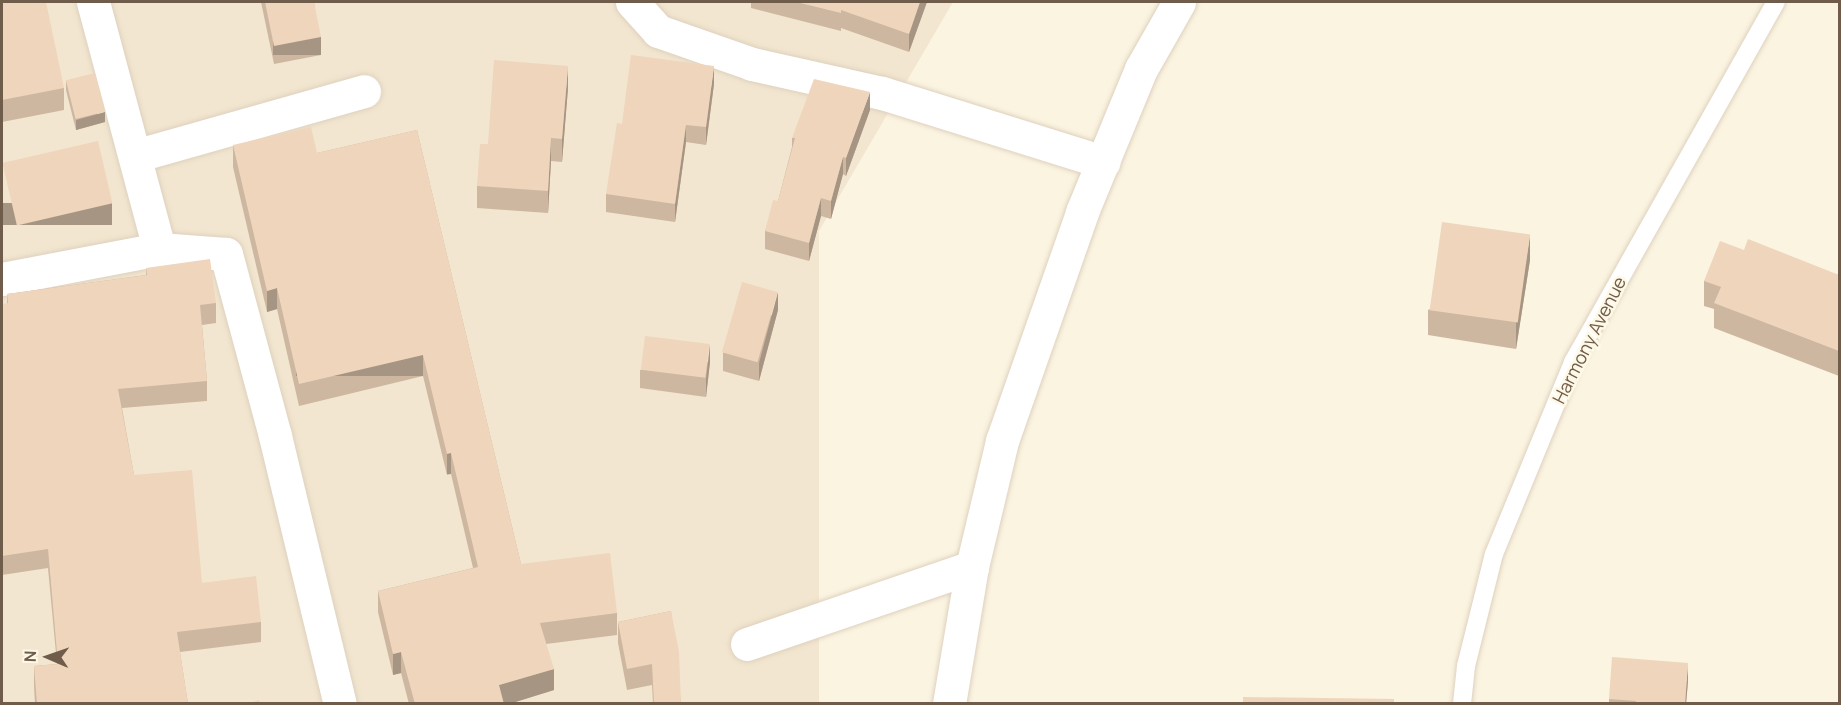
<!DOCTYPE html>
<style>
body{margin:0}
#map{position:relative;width:1841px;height:705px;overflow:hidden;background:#fbf4e1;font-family:Manrope,sans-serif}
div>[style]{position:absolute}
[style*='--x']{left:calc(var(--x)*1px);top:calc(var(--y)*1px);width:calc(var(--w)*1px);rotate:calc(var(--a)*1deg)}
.residential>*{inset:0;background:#f2e6d0}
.roads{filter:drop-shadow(0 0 2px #ded1be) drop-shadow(0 0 2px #ded1be)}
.service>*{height:18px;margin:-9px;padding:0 9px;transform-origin:9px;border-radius:9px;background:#fff}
.minor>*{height:33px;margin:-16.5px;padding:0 16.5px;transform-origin:16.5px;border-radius:16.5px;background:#fff}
.tertiary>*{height:33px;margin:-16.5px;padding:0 16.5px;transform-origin:16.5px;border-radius:16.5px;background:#fff}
.wall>*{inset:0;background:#cdb7a1}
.shaded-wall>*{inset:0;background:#a79583;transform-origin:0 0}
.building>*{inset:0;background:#eed5bb;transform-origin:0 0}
span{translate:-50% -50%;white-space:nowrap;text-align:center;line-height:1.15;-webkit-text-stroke:5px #fef8e7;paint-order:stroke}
.street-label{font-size:18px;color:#705c4a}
.frame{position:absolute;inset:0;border:3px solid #705c4a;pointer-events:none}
.north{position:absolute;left:18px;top:627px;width:60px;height:60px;-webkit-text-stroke:4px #fef8e7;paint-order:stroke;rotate:272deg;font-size:16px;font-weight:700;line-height:24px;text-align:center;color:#705c4a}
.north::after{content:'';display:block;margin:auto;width:21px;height:27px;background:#705c4a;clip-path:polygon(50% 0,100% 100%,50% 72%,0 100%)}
</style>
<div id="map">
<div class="residential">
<div style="clip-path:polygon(2px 2px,953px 2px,819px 231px,819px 703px,2px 703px)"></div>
</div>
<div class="roads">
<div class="service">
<div style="--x:1462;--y:704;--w:38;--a:-84"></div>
<div style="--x:1466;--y:666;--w:115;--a:-76"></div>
<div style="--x:1494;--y:554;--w:208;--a:-67.6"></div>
<div style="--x:1573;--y:362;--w:413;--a:-60.6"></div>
</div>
<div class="minor">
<div style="--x:93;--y:2;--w:256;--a:75"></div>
<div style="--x:632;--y:2;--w:39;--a:48"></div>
<div style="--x:658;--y:31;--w:100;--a:19.3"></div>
<div style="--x:752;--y:64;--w:133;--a:12.6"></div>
<div style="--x:882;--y:93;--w:232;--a:17.3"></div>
<div style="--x:135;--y:156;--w:238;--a:-15.8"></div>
<div style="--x:2;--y:279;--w:160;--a:-10.8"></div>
<div style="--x:159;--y:249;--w:67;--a:4.3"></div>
<div style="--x:226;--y:254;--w:188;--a:74.9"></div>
<div style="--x:275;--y:436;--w:276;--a:76.4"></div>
<div style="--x:747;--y:644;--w:238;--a:-18.9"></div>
</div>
<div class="tertiary">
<div style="--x:949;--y:704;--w:139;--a:-80.5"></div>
<div style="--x:972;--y:567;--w:130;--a:-76.6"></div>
<div style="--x:1002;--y:441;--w:243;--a:-70.7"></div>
<div style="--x:1082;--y:212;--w:155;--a:-67.6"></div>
<div style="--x:1141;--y:69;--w:77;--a:-60.4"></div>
</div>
</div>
<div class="wall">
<div style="clip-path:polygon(2px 2px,64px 88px,64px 110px,2px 122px)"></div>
<div style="clip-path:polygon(261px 2px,314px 2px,321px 55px,274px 64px)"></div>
<div style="clip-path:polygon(751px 2px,927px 2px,909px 52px,841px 28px,841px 31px,751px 8px)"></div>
<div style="clip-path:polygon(66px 80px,105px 122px,76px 130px,66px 90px)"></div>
<div style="clip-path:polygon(714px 84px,706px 145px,686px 142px,675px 222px,606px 212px,606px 194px)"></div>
<div style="clip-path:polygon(568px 88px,562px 162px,551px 161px,548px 213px,477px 208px,477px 186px,488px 144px)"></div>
<div style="clip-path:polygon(870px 110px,846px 176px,843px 174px,831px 219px,821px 216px,809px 261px,765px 249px,765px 231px,778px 201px,792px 147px,792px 138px)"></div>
<div style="clip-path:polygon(417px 130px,521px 564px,617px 613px,617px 635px,546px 644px,554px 690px,509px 704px,409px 704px,401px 673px,393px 675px,378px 612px,378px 591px,473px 568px,451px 474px,447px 475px,423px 376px,299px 406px,277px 309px,267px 312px,233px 167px,233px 145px,317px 153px)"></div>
<div style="clip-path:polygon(1744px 250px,1839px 275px,1839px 376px,1714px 328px,1714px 309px,1704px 306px,1704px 281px)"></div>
<div style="clip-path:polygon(1530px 260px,1516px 349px,1428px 335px,1428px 310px)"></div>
<div style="clip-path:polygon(146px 268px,216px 303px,216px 323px,202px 325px,207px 381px,207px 401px,122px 408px,134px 475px,202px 583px,261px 622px,261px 642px,180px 652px,188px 704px,35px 704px,34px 686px,34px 666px,57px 664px,48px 568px,2px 575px,2px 304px,7px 304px,7px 294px,146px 275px)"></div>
<div style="clip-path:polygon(778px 310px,759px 381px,723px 371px,723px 353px)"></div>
<div style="clip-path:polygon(710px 362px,706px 397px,640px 388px,640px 370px)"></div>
<div style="clip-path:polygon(671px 611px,681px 704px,653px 704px,652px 685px,627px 690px,618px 643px,618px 622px)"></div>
<div style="clip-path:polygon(1688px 681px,1686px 704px,1609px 704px,1609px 699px)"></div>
</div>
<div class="shaded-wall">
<div style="clip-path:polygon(920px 2px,927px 2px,909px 52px,909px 34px)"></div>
<div style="left:321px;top:37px;width:18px;height:48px;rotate:90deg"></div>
<div style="clip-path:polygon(568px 66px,568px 88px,562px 162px,562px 139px)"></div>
<div style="clip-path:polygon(714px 66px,714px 84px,706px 145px,706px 127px)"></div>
<div style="clip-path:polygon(870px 92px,870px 110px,846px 176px,846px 158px)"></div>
<div style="clip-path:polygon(105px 112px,105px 122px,76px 130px,76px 120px)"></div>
<div style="clip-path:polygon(686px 125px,686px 142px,675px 222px,675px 204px)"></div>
<div style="clip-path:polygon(551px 138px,551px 161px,548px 213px,548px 191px)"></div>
<div style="clip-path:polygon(843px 157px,843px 174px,831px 219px,831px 201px)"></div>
<div style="clip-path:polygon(821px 198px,821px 216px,809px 261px,809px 243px)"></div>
<div style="left:112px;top:203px;width:22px;height:113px;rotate:90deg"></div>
<div style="clip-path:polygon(1530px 235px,1530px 260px,1516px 349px,1516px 324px)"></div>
<div style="clip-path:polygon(277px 288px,277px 309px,267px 312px,267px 291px)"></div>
<div style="clip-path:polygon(778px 292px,778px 310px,759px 381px,759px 363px)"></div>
<div style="clip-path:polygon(710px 344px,710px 362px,706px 397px,706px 379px)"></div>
<div style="left:423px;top:355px;width:21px;height:127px;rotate:90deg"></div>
<div style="left:451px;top:453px;width:21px;height:4px;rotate:90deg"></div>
<div style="clip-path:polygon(401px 652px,401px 673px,393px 675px,393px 654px)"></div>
<div style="clip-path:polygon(1688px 663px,1688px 681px,1686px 704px,1685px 704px)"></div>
<div style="clip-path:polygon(554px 669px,554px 690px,509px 704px,499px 704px,499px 685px)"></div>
</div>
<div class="building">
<div style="clip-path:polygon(2px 2px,46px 2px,64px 88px,2px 100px)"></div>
<div style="clip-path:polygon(265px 2px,314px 2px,321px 37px,274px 46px)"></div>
<div style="clip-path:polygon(796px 2px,920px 2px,909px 34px,841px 10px,841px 13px)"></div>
<div style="clip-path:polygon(631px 55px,714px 66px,706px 127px,686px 125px,675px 204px,606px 194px,617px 123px,622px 124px)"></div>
<div style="clip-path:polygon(494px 60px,568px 66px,562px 139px,551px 138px,548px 191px,477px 186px,480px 144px,488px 144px)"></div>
<div style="left:95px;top:73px;width:40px;height:30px;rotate:76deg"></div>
<div style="clip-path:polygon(814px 79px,870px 92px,846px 158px,843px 157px,831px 201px,821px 198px,809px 243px,765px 231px,773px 200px,778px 201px,795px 138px,792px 138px)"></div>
<div style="clip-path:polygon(311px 127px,317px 153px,417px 130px,521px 564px,610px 553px,617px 613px,540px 623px,554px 669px,499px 685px,504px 704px,415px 704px,401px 652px,393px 654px,378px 591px,478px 567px,451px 453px,447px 454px,423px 355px,299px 384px,277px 288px,267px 291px,233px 145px)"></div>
<div style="left:98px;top:141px;width:64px;height:98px;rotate:77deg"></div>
<div style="left:1442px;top:222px;width:89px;height:89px;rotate:8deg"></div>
<div style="clip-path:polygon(1748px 239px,1839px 275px,1839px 351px,1714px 303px,1721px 287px,1704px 281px,1720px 241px,1744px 250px)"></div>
<div style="clip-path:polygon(210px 259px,216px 303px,200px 305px,207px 381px,118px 389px,134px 475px,192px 470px,202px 583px,256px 576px,261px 622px,177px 632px,188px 704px,37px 704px,34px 666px,58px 664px,48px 549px,2px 556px,2px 304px,8px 303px,7px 294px,147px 275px,146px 268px)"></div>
<div style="left:742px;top:282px;width:37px;height:73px;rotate:16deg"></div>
<div style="left:645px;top:336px;width:65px;height:34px;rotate:7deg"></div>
<div style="clip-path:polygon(671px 611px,679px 652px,681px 704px,654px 704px,652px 664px,627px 669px,618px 622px)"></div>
<div style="clip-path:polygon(1612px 657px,1688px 663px,1685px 704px,1636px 704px,1636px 701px,1609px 699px)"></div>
<div style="clip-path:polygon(1243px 697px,1394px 699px,1394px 704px,1243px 704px)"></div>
<div style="clip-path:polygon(259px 700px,260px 704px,247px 704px)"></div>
</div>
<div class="street-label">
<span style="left:1589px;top:340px;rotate:-63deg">Harmony Avenue</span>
</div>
<div class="frame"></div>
<div class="north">N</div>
</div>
